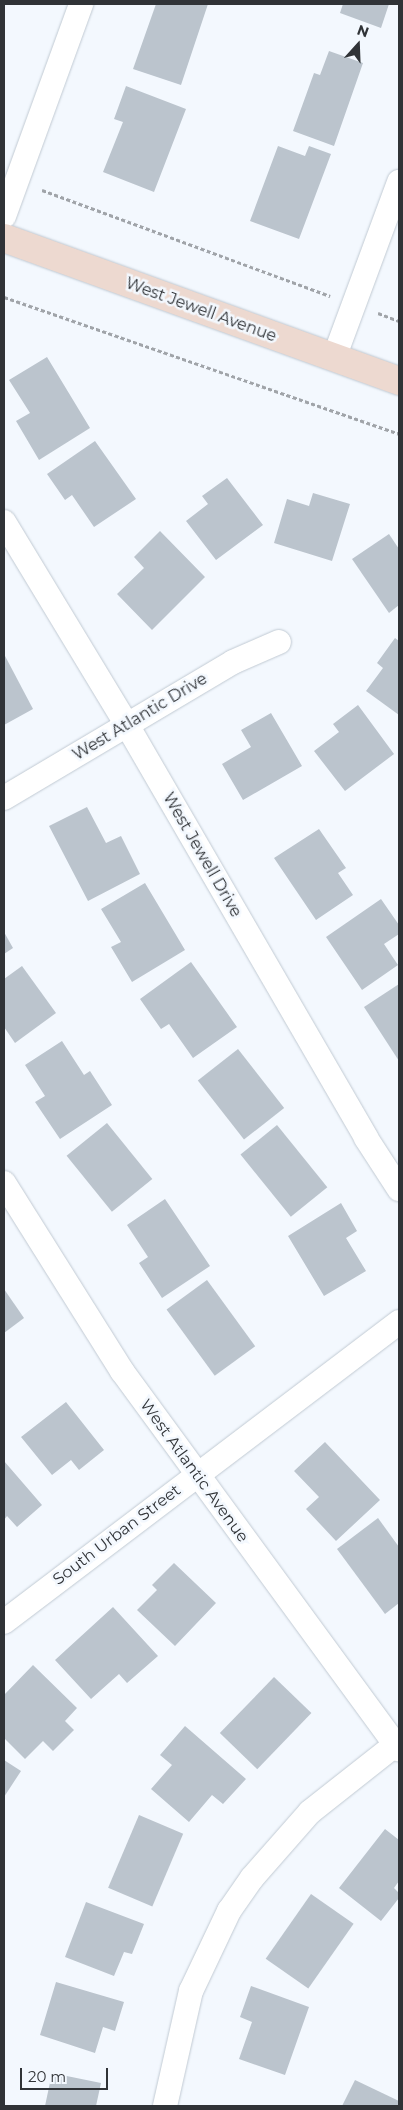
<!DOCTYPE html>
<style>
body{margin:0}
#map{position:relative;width:403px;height:2110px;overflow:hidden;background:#f3f8fe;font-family:Montserrat,sans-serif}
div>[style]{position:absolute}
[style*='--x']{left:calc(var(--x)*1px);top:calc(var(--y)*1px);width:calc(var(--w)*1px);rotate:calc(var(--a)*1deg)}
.building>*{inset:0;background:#bbc4cd;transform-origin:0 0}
.path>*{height:3px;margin-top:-1.5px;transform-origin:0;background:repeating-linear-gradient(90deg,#a0a4a9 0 4px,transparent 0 6.5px)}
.roads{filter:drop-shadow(0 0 1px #c1cad3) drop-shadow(0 0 1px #c1cad3)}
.minor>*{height:24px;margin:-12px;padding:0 12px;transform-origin:12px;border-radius:12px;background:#fff}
.secondary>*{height:28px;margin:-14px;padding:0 14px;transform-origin:14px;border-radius:14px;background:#edd9d0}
span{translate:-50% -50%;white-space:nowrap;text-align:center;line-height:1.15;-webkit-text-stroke:5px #f3f8fe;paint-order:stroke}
.street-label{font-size:16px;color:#303337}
.frame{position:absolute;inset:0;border:5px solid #303337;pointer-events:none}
.north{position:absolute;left:333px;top:20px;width:50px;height:50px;-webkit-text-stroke:4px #f3f8fe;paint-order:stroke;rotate:20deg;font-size:14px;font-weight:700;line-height:20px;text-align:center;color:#303337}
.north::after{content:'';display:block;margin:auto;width:18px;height:22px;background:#303337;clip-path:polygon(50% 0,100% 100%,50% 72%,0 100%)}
.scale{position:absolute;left:20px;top:2068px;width:88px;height:22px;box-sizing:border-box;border:2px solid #303337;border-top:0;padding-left:6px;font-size:15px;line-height:18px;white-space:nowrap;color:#303337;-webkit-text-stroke:4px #f3f8fe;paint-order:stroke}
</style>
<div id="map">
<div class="building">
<div style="clip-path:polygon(156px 4px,208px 4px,181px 85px,133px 69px)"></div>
<div style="clip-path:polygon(343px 4px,389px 4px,381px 28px,340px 13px)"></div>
<div style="clip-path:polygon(329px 51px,363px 63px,334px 146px,293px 131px,314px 73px,320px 75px)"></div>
<div style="clip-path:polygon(126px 86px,186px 109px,154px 192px,103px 172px,123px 122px,114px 119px)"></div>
<div style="clip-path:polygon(278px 146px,305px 156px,309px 146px,331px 154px,299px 239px,250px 221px)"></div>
<div style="clip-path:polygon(47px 357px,90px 428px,39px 460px,16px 421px,30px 413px,9px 380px)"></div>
<div style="clip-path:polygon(95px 441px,136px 499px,94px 527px,72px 495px,65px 500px,47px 474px)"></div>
<div style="clip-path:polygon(227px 478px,263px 525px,216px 560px,186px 521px,208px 504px,202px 496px)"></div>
<div style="clip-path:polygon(313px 493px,350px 504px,332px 561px,274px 543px,287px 499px,309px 506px)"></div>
<div style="clip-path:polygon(160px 531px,205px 577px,152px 630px,117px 594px,144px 568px,134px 557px)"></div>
<div style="clip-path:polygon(389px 534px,399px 549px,399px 605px,389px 613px,352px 559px)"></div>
<div style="clip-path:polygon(395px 638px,399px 641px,399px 715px,366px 691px,383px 668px,377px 663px)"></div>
<div style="clip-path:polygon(4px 654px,33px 709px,4px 725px)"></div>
<div style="clip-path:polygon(358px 705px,394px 754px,345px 791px,314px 751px,339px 732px,333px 724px)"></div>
<div style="clip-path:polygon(271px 713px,302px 766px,243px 800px,222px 764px,251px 747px,241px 730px)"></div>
<div style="clip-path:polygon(87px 807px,106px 843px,121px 836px,140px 874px,88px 901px,49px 826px)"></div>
<div style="clip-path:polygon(319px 829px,346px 868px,338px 873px,353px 895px,316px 920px,274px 858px)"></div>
<div style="clip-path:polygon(145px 883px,185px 950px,132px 982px,111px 947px,121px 942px,101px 909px)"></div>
<div style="clip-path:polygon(381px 899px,399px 925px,399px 934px,384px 944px,398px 965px,362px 990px,326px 937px)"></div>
<div style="clip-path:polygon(4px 932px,13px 948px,4px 954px)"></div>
<div style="clip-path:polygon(191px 962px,237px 1027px,193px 1058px,169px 1024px,161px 1029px,140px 999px)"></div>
<div style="clip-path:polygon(22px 966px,56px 1013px,15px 1043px,4px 1027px,4px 979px)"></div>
<div style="clip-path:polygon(399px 984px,399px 1061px,364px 1007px)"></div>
<div style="clip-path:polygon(62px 1041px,84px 1075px,90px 1071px,112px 1105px,60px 1139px,35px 1102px,45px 1096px,25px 1065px)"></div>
<div style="left:238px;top:1049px;width:75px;height:51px;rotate:52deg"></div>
<div style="left:107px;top:1123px;width:72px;height:52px;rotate:51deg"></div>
<div style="left:277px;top:1125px;width:80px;height:47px;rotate:51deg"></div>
<div style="clip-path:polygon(165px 1199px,210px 1266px,162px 1298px,139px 1263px,148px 1257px,127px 1225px)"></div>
<div style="clip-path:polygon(341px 1203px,357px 1231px,346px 1238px,366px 1271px,324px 1296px,288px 1236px)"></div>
<div style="left:207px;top:1280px;width:82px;height:50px;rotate:54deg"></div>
<div style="clip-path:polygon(4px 1289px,24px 1318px,4px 1333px)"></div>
<div style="clip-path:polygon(66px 1402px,104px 1450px,79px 1470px,71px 1460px,52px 1475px,21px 1437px)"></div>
<div style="clip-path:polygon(325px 1442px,380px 1500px,336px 1541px,306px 1509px,319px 1497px,294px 1471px)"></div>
<div style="clip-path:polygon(4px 1461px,42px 1505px,17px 1527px,7px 1516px,4px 1520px)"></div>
<div style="clip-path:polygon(378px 1518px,399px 1547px,399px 1603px,385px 1614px,337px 1549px)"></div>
<div style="clip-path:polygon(174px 1563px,216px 1603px,175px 1646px,137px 1610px,157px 1590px,152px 1585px)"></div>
<div style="clip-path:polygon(113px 1607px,158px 1656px,127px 1683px,119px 1674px,91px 1699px,55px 1660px)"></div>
<div style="clip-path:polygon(33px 1665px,77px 1708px,65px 1721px,74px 1730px,53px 1751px,43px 1741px,25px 1759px,4px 1738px,4px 1695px)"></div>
<div style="left:274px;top:1677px;width:52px;height:78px;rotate:44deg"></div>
<div style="clip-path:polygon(185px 1726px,246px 1779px,223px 1804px,212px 1795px,189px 1822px,151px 1789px,172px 1765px,160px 1755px)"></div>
<div style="clip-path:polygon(4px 1760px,21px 1771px,4px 1797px)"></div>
<div style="left:139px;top:1815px;width:48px;height:79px;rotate:23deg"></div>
<div style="clip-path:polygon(385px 1829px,399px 1840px,399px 1881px,394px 1888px,399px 1893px,399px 1898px,381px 1921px,339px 1888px)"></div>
<div style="left:311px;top:1894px;width:52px;height:79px;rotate:35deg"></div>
<div style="clip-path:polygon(86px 1902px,144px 1924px,132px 1954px,124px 1952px,114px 1976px,65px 1957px)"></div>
<div style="clip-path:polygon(56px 1982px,124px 2002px,115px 2031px,103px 2027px,95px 2053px,40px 2035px)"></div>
<div style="clip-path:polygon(251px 1986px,309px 2007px,285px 2075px,239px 2059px,252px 2022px,240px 2017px)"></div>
<div style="clip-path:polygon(52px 2073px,101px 2083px,96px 2106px,45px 2106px)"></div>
<div style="clip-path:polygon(355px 2080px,399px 2101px,399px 2106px,342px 2106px)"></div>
</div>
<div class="path">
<div style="--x:42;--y:190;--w:307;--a:20.2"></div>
<div style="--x:4;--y:297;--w:418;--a:19.1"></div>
<div style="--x:378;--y:313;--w:22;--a:21"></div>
</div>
<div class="roads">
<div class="minor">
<div style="--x:4;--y:216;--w:226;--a:-70"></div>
<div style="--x:334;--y:358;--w:188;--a:-69.7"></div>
<div style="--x:4;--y:522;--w:237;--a:58.8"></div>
<div style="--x:127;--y:725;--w:477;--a:59.9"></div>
<div style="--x:366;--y:1138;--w:61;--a:57.1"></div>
<div style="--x:4;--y:798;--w:266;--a:-30.7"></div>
<div style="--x:233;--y:662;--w:50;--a:-23.5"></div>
<div style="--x:4;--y:1183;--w:222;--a:57.9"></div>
<div style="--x:122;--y:1371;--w:469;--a:53.8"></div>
<div style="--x:4;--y:1622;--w:496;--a:-37.2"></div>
<div style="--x:165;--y:2106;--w:118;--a:-77.3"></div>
<div style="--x:191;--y:1991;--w:89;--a:-64.6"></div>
<div style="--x:229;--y:1911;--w:40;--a:-55.1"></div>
<div style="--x:252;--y:1878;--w:88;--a:-48.7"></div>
<div style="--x:310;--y:1812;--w:110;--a:-38.3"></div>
</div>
<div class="secondary">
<div style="--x:4;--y:238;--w:420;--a:19.9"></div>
</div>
</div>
<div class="street-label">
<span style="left:201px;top:310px;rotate:20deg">West Jewell Avenue</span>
<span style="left:140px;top:717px;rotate:-31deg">West Atlantic Drive</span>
<span style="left:202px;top:855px;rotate:60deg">West Jewell Drive</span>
<span style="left:194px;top:1471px;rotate:54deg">West Atlantic Avenue</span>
<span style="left:117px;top:1535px;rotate:-37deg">South Urban Street</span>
</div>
<div class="frame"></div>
<div class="north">N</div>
<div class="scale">20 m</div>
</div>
